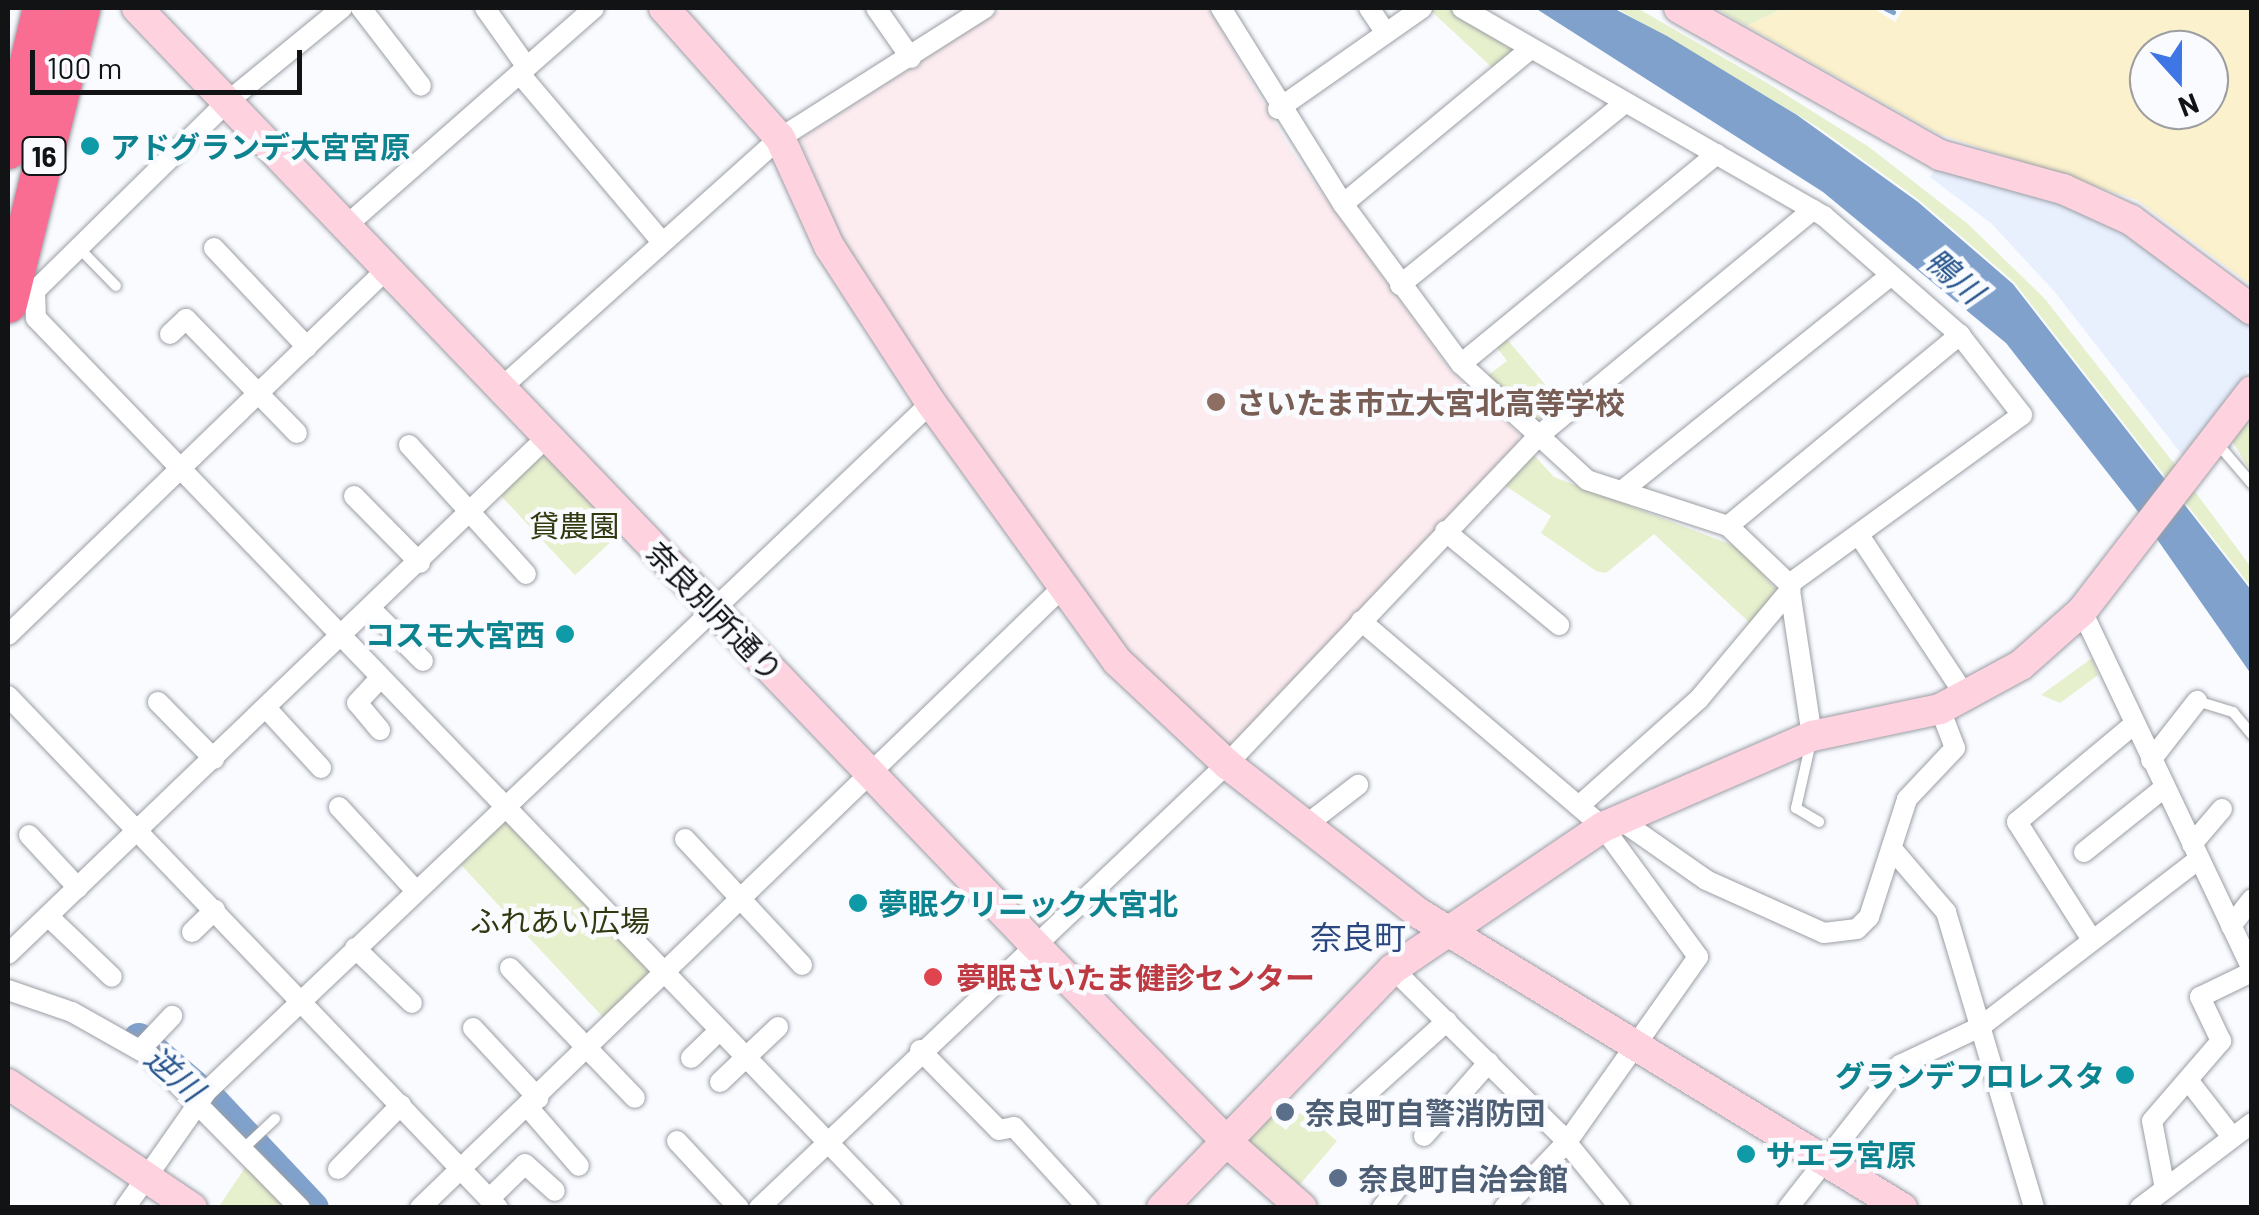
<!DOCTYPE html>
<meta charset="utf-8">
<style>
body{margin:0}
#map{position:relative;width:2259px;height:1215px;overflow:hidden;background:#f9fbff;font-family:Barlow,"Noto Sans JP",sans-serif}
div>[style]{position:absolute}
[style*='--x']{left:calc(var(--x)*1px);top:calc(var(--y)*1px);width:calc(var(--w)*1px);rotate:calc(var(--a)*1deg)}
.built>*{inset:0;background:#e8effd}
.education>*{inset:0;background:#fcecf0}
.green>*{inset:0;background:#e7f0cd;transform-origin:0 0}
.sand>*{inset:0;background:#fbf1cc}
.water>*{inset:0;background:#7fa1cc}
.stream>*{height:5px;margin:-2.5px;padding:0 2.5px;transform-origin:2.5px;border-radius:2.5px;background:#7fa1cc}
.river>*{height:32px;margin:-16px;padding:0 16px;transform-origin:16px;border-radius:16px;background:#7fa1cc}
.roads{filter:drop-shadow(0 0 2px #9b9ea4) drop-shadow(0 0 2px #9b9ea4)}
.lane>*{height:10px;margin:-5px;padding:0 5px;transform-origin:5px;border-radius:5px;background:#fff}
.street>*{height:20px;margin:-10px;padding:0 10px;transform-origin:10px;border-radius:10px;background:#fff}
.secondary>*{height:30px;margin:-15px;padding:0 15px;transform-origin:15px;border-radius:15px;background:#fed3df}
.highway>*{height:38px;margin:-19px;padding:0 19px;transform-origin:19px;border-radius:19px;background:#fa6d93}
.dots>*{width:28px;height:28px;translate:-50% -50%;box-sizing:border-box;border:5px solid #f9fbff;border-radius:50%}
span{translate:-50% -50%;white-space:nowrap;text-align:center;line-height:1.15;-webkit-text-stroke:9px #f9fbff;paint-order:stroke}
.shield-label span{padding:2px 8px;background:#f9fbff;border:2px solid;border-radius:8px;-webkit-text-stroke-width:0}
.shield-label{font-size:28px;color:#111315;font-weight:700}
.culture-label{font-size:30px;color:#0d838f;font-weight:700}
.left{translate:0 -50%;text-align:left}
.right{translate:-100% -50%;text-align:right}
.education-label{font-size:30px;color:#785e54;font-weight:700}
.park-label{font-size:30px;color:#313910}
.street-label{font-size:30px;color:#111315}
.health-label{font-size:30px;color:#be3a42;font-weight:700}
.service-label{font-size:30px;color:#4e5e75;font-weight:700}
.water-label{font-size:32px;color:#26548b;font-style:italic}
.neighbourhood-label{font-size:32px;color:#2a477f}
.frame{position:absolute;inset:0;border:10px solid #111315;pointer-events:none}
.north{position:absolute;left:2129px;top:30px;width:100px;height:100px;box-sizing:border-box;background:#f9fbff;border:2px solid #9c9ea1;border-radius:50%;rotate:159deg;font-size:28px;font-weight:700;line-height:40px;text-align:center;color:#111315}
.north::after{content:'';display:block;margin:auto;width:35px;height:45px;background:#3e76e6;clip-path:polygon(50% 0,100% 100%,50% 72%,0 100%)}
.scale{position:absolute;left:30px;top:50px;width:272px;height:45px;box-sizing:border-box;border:5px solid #111315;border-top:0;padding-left:12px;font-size:30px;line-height:35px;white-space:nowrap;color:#111315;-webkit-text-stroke:8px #f9fbff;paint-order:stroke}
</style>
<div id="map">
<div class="built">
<div style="clip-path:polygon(1938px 165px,2097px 213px,2251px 321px,2251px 367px,2183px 456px,2054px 291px,1991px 223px,1930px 177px)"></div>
</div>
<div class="education">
<div style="clip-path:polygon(1004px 8px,1208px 8px,1293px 153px,1450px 370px,1519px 434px,1519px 444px,1237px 744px,1225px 748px,1131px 659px,988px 462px,842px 243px,800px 139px)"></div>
</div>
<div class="green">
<div style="clip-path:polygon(1452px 8px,1518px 54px,1497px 72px,1430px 10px)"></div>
<div style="clip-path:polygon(1616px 8px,1637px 8px,1769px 84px,1869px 147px,1968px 224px,2045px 299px,2173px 462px,2251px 567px,2251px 587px,2014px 282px,1919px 200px,1816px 126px)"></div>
<div style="clip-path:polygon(1715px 8px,1784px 8px,1747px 26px)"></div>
<div style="clip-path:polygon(1505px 337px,1560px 402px,1535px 423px,1487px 376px,1507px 361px,1495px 345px)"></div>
<div style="clip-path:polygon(2250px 415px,2252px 417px,2251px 472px,2231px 439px)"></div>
<div style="left:549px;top:449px;width:110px;height:67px;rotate:47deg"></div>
<div style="clip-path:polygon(1530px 451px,1554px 477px,1740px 548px,1779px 593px,1752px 625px,1654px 534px,1606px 573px,1596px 571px,1541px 533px,1551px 516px,1501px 483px)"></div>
<div style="clip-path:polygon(2092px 658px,2098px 675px,2060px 703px,2041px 695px)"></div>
<div style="left:507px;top:813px;width:219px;height:69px;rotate:47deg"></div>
<div style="clip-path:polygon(1301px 1111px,1337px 1141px,1297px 1188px,1249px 1145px,1248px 1135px,1267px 1115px,1286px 1130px)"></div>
<div style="clip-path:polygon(246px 1166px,290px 1208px,218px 1208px)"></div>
</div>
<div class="sand">
<div style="clip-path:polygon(evenodd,1784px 8px,1873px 8px,1895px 22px,1904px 8px,2251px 8px,2251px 285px,2137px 200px,1939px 134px,1747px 26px,1784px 8px,2149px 50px,2209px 50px,2209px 110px,2149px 110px,2149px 50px)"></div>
</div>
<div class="water">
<div style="clip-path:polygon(1535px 8px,1613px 8px,1667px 36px,1797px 115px,1918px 202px,2013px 284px,2251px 590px,2251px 674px,2136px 509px,2006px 343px,1823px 192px)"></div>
</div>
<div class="stream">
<div style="--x:1885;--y:8;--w:9;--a:27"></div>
</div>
<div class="river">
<div style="--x:139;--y:1039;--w:99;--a:40.5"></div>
<div style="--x:214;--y:1103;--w:144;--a:46.7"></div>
</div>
<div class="roads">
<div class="lane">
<div style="--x:79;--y:248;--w:53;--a:45.8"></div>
<div style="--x:2217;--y:443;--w:54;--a:49.5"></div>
<div style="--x:2197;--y:701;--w:38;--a:17"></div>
<div style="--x:2233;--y:712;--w:30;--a:50"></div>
<div style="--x:1811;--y:742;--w:68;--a:102.8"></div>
<div style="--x:1796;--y:808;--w:27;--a:31"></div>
<div style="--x:243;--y:1149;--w:44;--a:-43.2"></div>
</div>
<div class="street">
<div style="--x:342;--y:8;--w:149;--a:140.7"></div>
<div style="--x:227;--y:102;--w:269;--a:135.5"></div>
<div style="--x:35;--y:291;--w:27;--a:88"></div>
<div style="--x:36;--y:318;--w:1234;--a:46.15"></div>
<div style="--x:361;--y:8;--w:98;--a:52.4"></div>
<div style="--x:485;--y:8;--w:72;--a:54.6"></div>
<div style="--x:876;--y:8;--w:61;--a:55"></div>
<div style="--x:1221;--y:8;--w:231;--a:58.1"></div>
<div style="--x:1343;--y:204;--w:199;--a:53.6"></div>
<div style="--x:1461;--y:364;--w:171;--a:42.6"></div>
<div style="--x:1587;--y:480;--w:148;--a:18.1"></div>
<div style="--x:1728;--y:526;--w:84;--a:43.6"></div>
<div style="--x:1789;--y:584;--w:154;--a:81.4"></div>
<div style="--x:1369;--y:8;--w:30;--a:56"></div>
<div style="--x:1462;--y:8;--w:418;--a:29.9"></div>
<div style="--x:1824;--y:216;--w:181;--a:41.2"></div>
<div style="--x:1960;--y:335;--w:101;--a:52.2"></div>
<div style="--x:2022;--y:415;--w:288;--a:144"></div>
<div style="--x:520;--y:74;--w:220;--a:49.8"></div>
<div style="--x:1278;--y:109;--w:176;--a:-35"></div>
<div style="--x:1343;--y:204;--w:240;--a:-39.6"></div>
<div style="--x:346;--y:226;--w:330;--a:-41.3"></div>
<div style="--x:214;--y:248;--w:136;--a:46.8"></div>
<div style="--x:1400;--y:285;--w:286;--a:-39"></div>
<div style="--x:170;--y:334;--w:22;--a:-43"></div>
<div style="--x:186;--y:319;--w:159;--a:45.8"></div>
<div style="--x:1461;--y:364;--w:331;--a:-39.4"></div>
<div style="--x:501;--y:388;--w:375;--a:-41.9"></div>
<div style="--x:780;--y:138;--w:243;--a:-32.4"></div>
<div style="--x:409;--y:445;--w:174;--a:47.8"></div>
<div style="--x:1623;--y:490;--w:344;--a:-38.7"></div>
<div style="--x:354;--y:496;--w:94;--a:45.4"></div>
<div style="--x:1728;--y:526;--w:301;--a:-39.5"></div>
<div style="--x:1445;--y:531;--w:148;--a:39.5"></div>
<div style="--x:1859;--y:535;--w:192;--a:56.5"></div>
<div style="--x:372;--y:610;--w:72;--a:45"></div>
<div style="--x:2082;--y:611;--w:396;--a:64.6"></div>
<div style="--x:1361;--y:621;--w:318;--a:40.4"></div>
<div style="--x:1603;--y:827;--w:161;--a:53.8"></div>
<div style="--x:1698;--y:957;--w:227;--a:125.3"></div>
<div style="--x:1567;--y:1142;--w:91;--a:133.7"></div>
<div style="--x:8;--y:635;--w:527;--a:-44"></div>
<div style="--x:8;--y:696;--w:709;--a:46.26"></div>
<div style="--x:158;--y:702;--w:80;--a:45.5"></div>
<div style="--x:267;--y:709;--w:80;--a:47.5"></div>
<div style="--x:380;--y:730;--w:35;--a:-130"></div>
<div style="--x:357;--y:703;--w:34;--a:-47"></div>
<div style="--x:2151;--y:760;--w:75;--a:-52.1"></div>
<div style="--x:1580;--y:805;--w:159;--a:-41.7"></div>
<div style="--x:1699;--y:699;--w:143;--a:-50.1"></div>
<div style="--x:339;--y:807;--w:114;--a:47.5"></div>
<div style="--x:1619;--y:819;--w:106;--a:35"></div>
<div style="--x:1706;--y:880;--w:129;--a:24.2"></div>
<div style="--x:1824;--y:933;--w:33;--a:-7"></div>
<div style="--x:1857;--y:929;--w:17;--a:-45"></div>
<div style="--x:1869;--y:917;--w:124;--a:-72.1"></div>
<div style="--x:1907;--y:799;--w:70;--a:-46.7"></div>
<div style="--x:1955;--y:748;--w:42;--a:-111"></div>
<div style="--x:1306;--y:825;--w:66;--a:-37.6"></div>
<div style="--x:29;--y:835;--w:72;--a:47.2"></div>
<div style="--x:685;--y:839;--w:172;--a:47.1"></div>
<div style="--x:2192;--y:844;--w:46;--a:-49.4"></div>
<div style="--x:1893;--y:850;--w:82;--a:49.5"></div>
<div style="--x:1946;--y:912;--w:309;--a:73.4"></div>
<div style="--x:2084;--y:852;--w:102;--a:-38.7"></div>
<div style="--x:48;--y:916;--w:88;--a:43.6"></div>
<div style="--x:2231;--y:926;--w:34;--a:-52"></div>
<div style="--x:192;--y:932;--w:32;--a:-44"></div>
<div style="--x:2092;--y:940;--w:140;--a:-122.4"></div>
<div style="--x:2017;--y:822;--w:153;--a:-39.9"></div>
<div style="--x:355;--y:948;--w:79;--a:44"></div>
<div style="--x:8;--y:954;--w:747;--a:-43.81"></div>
<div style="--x:510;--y:968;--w:180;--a:46.1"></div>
<div style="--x:1393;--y:969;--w:233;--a:44.7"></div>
<div style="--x:1559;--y:1133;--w:97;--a:50.9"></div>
<div style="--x:8;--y:990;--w:68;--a:19"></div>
<div style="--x:72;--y:1012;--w:90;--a:29.4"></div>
<div style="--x:150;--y:1056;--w:214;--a:45.4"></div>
<div style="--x:473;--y:1028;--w:96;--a:47.1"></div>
<div style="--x:140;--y:1050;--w:47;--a:-46.7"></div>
<div style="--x:920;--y:1050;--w:112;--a:45.4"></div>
<div style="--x:999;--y:1130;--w:15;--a:-11"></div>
<div style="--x:1014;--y:1127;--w:110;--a:47.6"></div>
<div style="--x:691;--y:1058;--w:39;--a:-44"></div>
<div style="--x:2188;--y:1080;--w:72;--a:52.3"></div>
<div style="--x:720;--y:1082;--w:80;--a:-43.5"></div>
<div style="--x:1357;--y:1102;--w:121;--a:-42"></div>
<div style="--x:527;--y:1106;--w:79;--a:49.1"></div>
<div style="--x:1424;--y:1136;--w:98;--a:-48.7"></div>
<div style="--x:677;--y:1141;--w:91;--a:47.2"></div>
<div style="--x:338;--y:1169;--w:90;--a:-45.5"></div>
<div style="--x:2165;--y:1189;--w:69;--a:-100.8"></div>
<div style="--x:2152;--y:1121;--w:106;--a:-49.2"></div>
<div style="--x:2221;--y:1041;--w:49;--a:-115.5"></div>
<div style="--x:2200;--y:997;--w:58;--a:-25.7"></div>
<div style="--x:489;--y:1199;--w:50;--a:-44.2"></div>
<div style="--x:525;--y:1164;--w:40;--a:42"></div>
<div style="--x:125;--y:1208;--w:143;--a:-55"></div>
<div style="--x:207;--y:1091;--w:999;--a:-43.54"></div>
<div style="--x:420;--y:1208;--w:893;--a:-44"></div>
<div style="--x:759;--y:1208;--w:645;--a:-43.49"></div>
<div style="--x:1227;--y:764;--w:449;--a:-46.5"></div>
<div style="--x:1536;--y:438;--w:359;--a:-39.5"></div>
<div style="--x:1382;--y:1208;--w:25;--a:-53"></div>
<div style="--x:1788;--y:1208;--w:182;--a:-51.9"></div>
<div style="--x:1900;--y:1065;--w:89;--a:-25.4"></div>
<div style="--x:1980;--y:1027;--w:276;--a:-37.5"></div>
<div style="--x:2140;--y:1208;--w:141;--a:-37.2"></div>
</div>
<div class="secondary">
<div style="--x:137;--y:8;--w:1294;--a:46.22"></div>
<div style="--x:1032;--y:942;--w:278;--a:45.7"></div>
<div style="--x:1226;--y:1141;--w:101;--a:41.4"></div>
<div style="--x:664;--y:8;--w:174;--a:48.3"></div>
<div style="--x:780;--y:138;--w:119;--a:65.6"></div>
<div style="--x:829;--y:246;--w:187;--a:57"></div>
<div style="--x:931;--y:403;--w:318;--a:54.2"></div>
<div style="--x:1117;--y:661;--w:151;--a:43.1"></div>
<div style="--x:1227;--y:764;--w:244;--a:37.9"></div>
<div style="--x:1420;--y:914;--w:565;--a:31.38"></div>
<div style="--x:1679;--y:8;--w:300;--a:29.4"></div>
<div style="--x:1940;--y:155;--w:128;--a:15.5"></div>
<div style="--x:2063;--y:189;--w:75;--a:24.5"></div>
<div style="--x:2131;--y:220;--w:151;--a:36.6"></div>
<div style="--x:8;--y:1084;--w:222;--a:34"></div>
<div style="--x:1162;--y:1208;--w:332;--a:-46"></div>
<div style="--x:1393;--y:969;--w:254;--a:-34.1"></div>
<div style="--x:1603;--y:827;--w:228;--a:-23.5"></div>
<div style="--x:1812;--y:736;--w:131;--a:-11.9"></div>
<div style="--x:1940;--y:709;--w:92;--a:-28.5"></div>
<div style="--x:2021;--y:665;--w:81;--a:-41.5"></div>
<div style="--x:2082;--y:611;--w:278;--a:-52.3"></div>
</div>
<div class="highway">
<div style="--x:8;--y:150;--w:146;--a:-76.5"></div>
<div style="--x:8;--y:304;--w:305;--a:-76.1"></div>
</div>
</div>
<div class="dots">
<div style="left:90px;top:146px;background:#0f9aa8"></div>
<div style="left:1216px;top:402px;background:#8d6e63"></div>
<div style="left:565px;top:634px;background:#0f9aa8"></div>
<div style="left:858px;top:903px;background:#0f9aa8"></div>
<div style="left:933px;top:977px;background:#e0444e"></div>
<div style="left:2125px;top:1075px;background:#0f9aa8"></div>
<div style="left:1285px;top:1112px;background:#5c6f8a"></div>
<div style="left:1746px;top:1154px;background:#0f9aa8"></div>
<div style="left:1338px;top:1178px;background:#5c6f8a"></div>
</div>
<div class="shield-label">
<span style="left:44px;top:156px">16</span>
</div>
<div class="culture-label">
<span class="left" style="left:110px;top:146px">アドグランデ大宮宮原</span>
<span class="right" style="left:545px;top:634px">コスモ大宮西</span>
<span class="left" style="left:878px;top:903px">夢眠クリニック大宮北</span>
<span class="right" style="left:2105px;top:1075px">グランデフロレスタ</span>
<span class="left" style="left:1766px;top:1154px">サエラ宮原</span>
</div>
<div class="education-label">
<span class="left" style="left:1236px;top:402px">さいたま市立大宮北高等学校</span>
</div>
<div class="park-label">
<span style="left:574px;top:525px">貸農園</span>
<span style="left:560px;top:920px">ふれあい広場</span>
</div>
<div class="street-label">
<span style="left:715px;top:611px;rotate:46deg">奈良別所通り</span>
</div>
<div class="health-label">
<span class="left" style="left:956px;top:977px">夢眠さいたま健診センター</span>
</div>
<div class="service-label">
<span class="left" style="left:1305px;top:1112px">奈良町自警消防団</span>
<span class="left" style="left:1358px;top:1178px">奈良町自治会館</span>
</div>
<div class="water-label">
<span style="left:1955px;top:275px;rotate:41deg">鴨川</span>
<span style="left:175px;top:1073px;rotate:41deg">逆川</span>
</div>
<div class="neighbourhood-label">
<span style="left:1358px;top:936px">奈良町</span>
</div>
<div class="frame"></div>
<div class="north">N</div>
<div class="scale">100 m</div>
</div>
